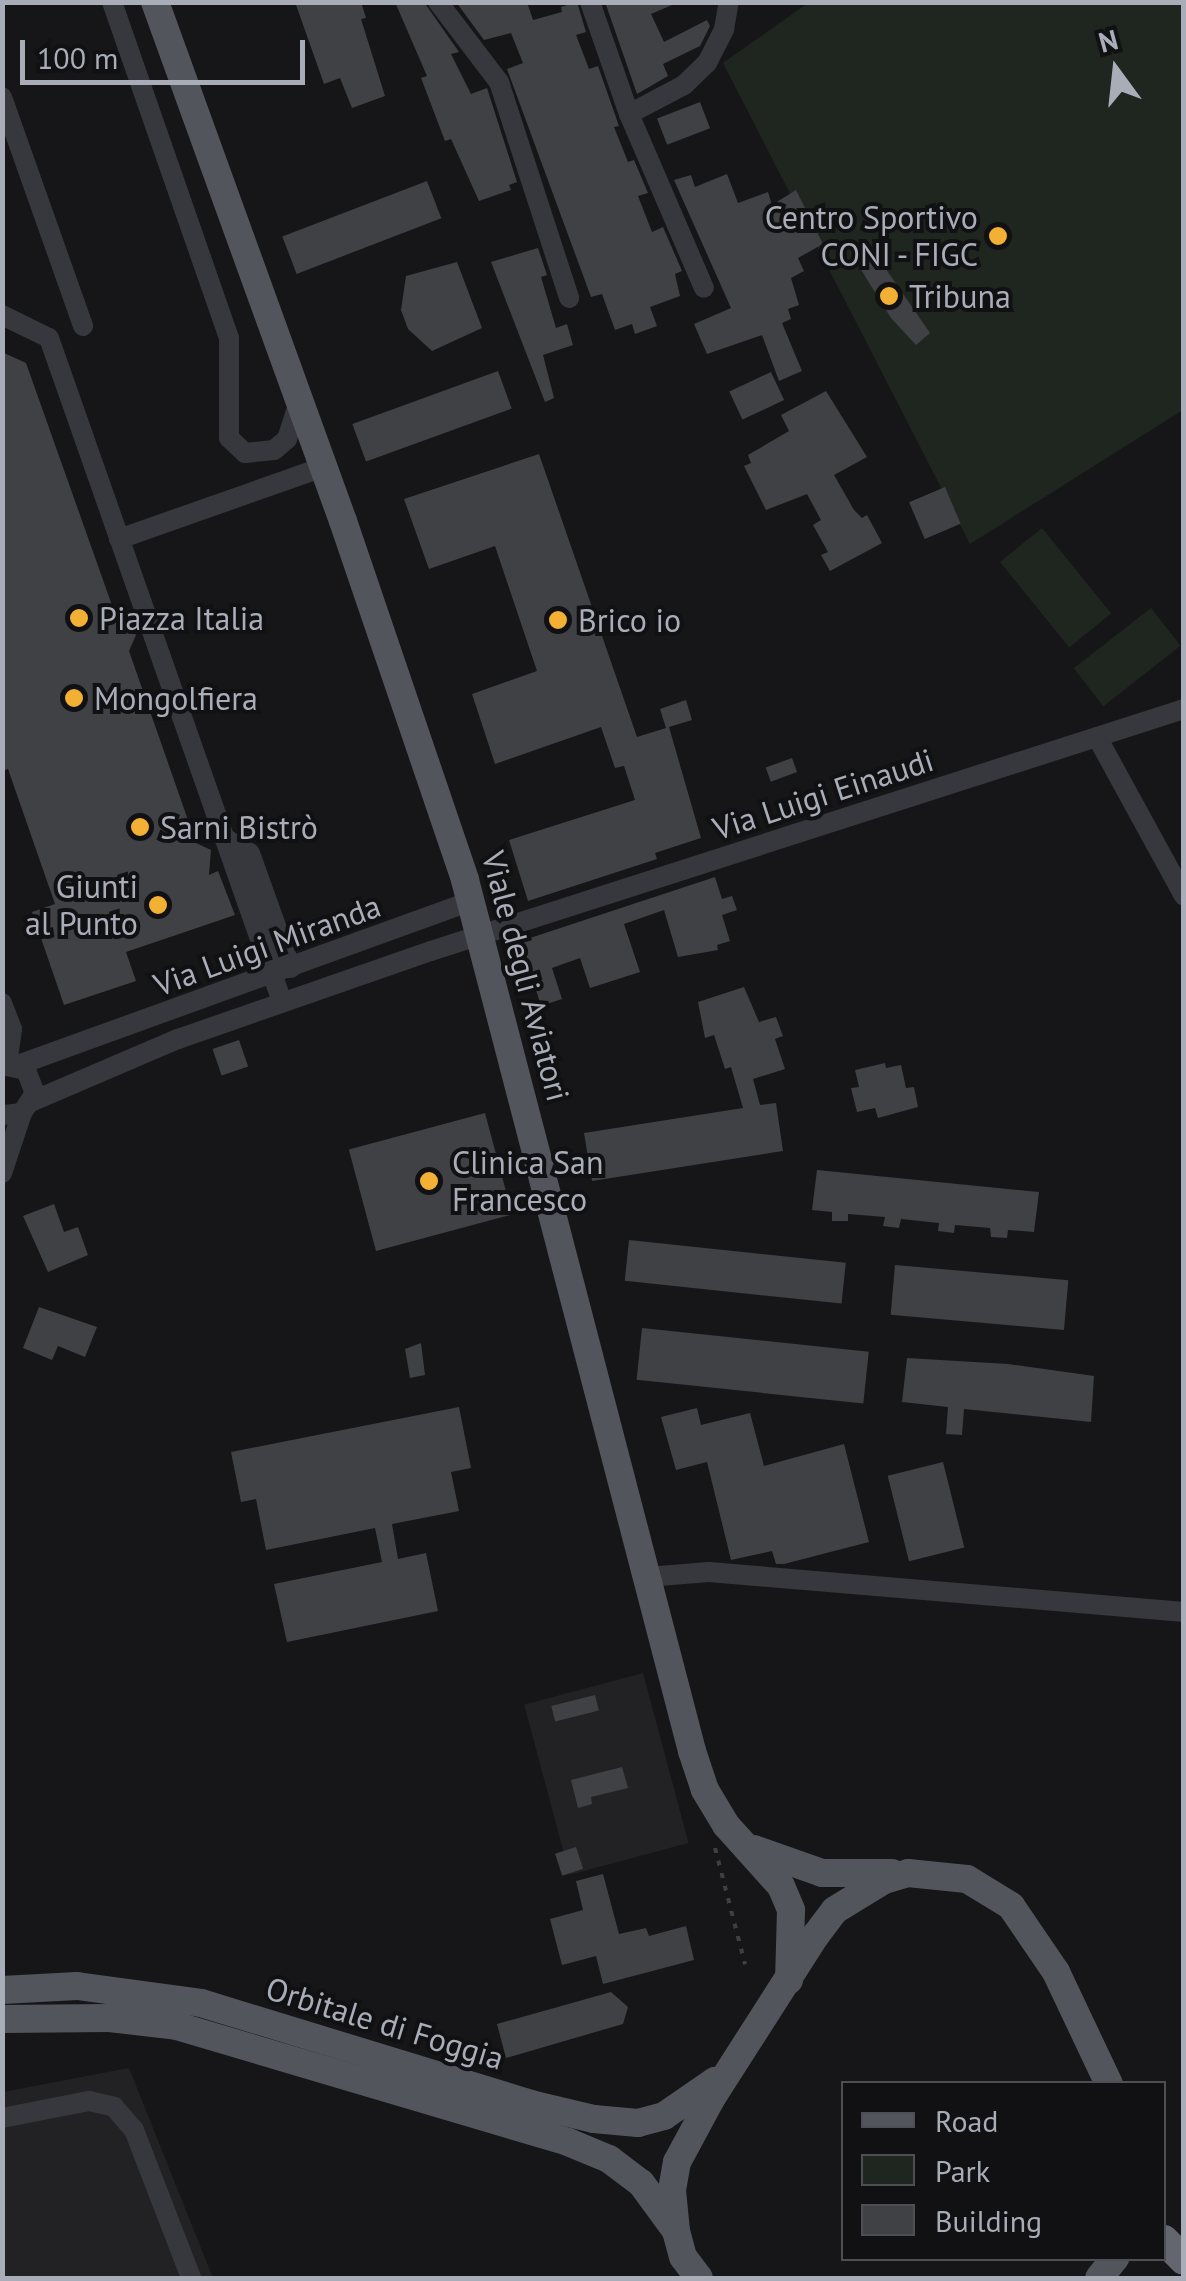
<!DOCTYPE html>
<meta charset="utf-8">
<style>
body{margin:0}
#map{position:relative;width:1186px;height:2281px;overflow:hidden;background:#161618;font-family:"PT Sans",sans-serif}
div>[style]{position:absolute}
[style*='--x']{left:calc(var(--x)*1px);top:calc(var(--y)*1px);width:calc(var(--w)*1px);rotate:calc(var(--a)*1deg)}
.built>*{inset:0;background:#222225;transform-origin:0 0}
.green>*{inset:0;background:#1e261f;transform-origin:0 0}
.building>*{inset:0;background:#404145;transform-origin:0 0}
.path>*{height:4px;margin-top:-2px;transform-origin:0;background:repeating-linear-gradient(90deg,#3d3f44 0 5px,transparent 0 13px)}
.minor>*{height:20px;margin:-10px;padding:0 10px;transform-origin:10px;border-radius:10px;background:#37383d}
.major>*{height:28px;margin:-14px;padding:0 14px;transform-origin:14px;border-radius:14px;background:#53555c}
.highway>*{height:30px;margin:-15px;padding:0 15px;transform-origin:15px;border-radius:15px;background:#63666e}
.dots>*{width:28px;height:28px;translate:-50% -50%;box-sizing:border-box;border:5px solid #111113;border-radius:50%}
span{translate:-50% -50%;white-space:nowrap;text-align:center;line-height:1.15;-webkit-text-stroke:8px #111113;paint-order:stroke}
.poi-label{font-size:32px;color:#a8adb8}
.right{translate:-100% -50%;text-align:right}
.left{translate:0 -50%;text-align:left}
.street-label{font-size:32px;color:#a8adb8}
.frame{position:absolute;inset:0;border:5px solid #a8adb8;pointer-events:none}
.legend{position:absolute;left:841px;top:2081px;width:325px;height:180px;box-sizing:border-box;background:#111113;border:2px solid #4d4f55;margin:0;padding:12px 18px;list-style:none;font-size:30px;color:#a8adb8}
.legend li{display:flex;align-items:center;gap:20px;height:50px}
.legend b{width:50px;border:2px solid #4d4f55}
.north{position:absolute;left:1066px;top:20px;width:100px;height:100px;-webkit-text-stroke:8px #111113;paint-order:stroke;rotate:345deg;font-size:28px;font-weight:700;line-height:40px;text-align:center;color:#a8adb8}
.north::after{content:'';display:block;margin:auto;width:35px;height:45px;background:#a8adb8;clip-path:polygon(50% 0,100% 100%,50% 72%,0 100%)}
.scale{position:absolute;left:20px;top:40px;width:285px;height:45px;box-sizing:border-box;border:5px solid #a8adb8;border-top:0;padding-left:12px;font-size:30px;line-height:35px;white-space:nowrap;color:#a8adb8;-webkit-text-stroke:8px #111113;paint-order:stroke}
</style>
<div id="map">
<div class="built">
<div style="left:643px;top:1673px;width:176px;height:123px;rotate:75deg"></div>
<div style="clip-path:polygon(129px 2068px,213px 2278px,3px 2278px,3px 2092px)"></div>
</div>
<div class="green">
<div style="clip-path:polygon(808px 3px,1183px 3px,1183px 410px,970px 544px,723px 63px)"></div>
<div style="left:1042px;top:528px;width:110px;height:54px;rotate:51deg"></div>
<div style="left:1151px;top:608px;width:48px;height:98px;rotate:52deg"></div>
</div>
<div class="building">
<div style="clip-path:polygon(295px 2px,361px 2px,366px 18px,361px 19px,385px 96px,352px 108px,340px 78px,324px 84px)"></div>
<div style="clip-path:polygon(395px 2px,424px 2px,459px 52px,451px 54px,471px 94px,487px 88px,517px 182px,509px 185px,511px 190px,479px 201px,451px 139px,445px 141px,421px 78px,427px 76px)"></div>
<div style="clip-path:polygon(456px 2px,527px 2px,533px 20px,562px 12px,561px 7px,577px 2px,586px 32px,576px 35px,589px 69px,598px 66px,619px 126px,614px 127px,628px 162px,634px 160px,648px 193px,638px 196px,652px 232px,663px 227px,682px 271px,675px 274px,680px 296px,650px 307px,657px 326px,635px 334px,632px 324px,615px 330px,602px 294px,591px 297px,507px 69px,523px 63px,511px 33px,484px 40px)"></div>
<div style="clip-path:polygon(605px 2px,679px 2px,651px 14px,664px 42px,707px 20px,710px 26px,700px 46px,663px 64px,668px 76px,637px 94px)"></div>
<div style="left:700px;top:102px;width:28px;height:46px;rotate:69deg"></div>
<div style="clip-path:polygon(727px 174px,738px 203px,768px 192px,772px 205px,796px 190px,823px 244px,798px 258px,804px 271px,791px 278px,799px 305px,788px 309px,791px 319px,782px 323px,802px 371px,779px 381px,762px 335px,707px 354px,694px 324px,731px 308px,674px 180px,691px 175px,695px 187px)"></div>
<div style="left:427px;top:181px;width:40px;height:155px;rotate:69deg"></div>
<div style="clip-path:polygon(868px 243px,930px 333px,916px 345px,891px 318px,850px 252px)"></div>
<div style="clip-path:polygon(538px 248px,547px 275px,541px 277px,556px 328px,567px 324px,573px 345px,543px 355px,554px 398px,545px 402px,491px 262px)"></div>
<div style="clip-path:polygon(457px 262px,482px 328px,432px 351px,408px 329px,401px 310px,406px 276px)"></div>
<div style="clip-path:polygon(2px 352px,26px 363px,119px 625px,131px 627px,136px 635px,129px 651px,196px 843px,211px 850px,209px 875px,218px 871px,235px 915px,126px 952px,136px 981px,64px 1005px,32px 912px,55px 904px,8px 769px,2px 771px)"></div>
<div style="left:498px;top:371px;width:40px;height:155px;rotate:70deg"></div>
<div style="left:771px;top:372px;width:31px;height:46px;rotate:65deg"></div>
<div style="clip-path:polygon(826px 391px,867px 457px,834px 475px,854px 510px,862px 518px,867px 515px,882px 543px,830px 571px,821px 555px,828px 552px,813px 525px,821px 520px,807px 494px,766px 510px,744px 466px,751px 463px,748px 455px,789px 431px,781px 415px)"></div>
<div style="clip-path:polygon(539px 454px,637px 737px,666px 728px,660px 709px,686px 700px,692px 720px,669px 727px,701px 838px,655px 853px,657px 859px,528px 901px,509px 840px,635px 800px,624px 766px,615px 768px,601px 727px,495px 764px,472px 694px,537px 671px,495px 546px,429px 569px,404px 499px)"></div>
<div style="left:945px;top:487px;width:40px;height:39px;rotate:67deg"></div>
<div style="left:792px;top:758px;width:15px;height:28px;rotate:70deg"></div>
<div style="clip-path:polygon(715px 877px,722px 899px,732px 896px,737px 910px,722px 915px,730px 941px,717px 945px,718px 950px,678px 957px,664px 910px,624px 924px,640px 972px,590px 988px,580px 958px,552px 968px,562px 999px,541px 1006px,521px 941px)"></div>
<div style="clip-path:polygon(744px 987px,759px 1022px,776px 1017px,783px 1036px,775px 1039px,785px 1069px,753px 1079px,760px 1105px,776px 1103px,783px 1151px,592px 1181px,584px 1133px,743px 1108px,731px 1067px,725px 1069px,714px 1035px,705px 1038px,698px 1002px)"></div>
<div style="left:239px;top:1040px;width:28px;height:28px;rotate:71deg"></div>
<div style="clip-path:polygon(885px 1063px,886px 1068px,901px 1065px,906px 1088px,914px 1087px,918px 1107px,878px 1118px,875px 1108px,857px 1112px,851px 1088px,859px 1087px,855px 1070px)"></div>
<div style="left:485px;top:1113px;width:105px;height:141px;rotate:75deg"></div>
<div style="clip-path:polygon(817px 1170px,1039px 1192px,1034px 1232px,1008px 1230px,1007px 1238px,991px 1237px,990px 1228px,955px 1225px,954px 1233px,938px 1231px,939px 1223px,901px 1219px,899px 1228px,883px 1226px,885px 1217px,848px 1214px,848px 1221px,832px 1221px,832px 1212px,812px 1210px)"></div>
<div style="clip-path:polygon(54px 1204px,64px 1232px,78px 1227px,88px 1255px,48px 1272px,23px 1216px)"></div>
<div style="left:629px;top:1240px;width:218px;height:41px;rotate:6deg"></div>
<div style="left:895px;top:1265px;width:174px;height:50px;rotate:5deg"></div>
<div style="clip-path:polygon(39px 1307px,97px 1327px,85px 1357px,58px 1346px,52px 1360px,23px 1348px)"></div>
<div style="left:642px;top:1328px;width:228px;height:52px;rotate:6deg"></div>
<div style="clip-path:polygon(421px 1343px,425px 1375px,410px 1378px,405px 1349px)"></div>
<div style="clip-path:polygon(907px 1358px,1008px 1364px,1094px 1376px,1091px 1422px,964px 1409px,962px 1435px,946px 1434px,948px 1407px,902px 1402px)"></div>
<div style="clip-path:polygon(459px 1407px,471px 1468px,451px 1472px,459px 1511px,392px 1524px,398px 1559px,426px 1553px,438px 1611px,287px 1642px,274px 1584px,382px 1562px,375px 1528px,266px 1550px,256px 1499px,241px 1502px,231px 1452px)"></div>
<div style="clip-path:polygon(697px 1408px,701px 1425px,750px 1413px,764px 1466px,844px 1444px,869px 1542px,784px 1564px,776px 1564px,772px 1551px,731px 1560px,707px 1462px,676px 1470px,661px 1417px)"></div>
<div style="left:943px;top:1462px;width:88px;height:57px;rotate:76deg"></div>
<div style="left:595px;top:1695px;width:16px;height:45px;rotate:76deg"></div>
<div style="clip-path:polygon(622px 1767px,628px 1788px,591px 1797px,592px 1804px,578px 1808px,571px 1780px)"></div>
<div style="left:576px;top:1847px;width:23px;height:22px;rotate:72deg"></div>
<div style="clip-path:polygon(603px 1874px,619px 1934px,646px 1928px,649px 1936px,686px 1926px,694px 1960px,603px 1984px,596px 1956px,562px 1965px,550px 1919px,583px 1910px,576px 1881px)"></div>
<div style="clip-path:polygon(611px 1992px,628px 2007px,623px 2024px,506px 2058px,497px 2024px)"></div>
</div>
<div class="path">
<div style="--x:715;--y:1848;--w:120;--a:75.5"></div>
</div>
<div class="minor">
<div style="--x:112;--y:2;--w:356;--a:70.8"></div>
<div style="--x:229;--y:338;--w:100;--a:90"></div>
<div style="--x:229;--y:438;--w:22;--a:43"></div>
<div style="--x:245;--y:453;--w:29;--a:-6"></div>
<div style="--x:274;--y:450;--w:17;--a:-40"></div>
<div style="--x:287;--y:439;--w:39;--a:-72"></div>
<div style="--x:438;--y:2;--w:101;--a:52.7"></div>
<div style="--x:499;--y:82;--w:227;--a:72"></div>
<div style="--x:590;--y:2;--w:119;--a:70.8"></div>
<div style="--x:629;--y:114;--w:189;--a:66.7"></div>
<div style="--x:2;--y:97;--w:243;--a:70.5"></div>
<div style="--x:629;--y:114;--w:62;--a:-27.8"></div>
<div style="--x:684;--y:85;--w:32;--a:-44"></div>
<div style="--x:707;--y:63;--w:38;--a:-63"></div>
<div style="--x:724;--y:29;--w:27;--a:-80"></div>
<div style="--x:2;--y:315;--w:52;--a:26.1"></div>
<div style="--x:49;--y:338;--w:704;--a:70.66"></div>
<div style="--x:119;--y:539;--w:216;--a:-19.4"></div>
<div style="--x:1097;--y:737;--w:181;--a:61.3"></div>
<div style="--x:223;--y:837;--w:31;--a:31"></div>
<div style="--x:250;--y:853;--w:122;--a:70.4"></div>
<div style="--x:2;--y:1003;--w:28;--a:69"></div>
<div style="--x:12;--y:1029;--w:35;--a:98"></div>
<div style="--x:2;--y:1065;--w:25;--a:12"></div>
<div style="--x:26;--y:1070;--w:25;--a:69"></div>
<div style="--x:35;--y:1093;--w:24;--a:123"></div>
<div style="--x:22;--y:1113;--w:20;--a:174"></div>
<div style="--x:18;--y:1065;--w:483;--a:-19.9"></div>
<div style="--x:33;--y:1101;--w:158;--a:-23.2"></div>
<div style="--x:178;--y:1039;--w:268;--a:-19.2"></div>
<div style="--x:431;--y:951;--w:791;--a:-17.82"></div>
<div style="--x:2;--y:1173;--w:63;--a:-71.6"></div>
<div style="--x:647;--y:1577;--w:62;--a:-4.6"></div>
<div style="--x:709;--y:1572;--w:477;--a:4.8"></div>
<div style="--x:2;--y:2118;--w:89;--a:-11.1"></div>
<div style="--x:89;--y:2101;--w:26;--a:13"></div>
<div style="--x:114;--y:2107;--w:30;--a:49"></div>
<div style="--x:134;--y:2130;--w:159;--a:68.9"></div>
</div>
<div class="major">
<div style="--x:155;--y:2;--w:552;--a:70.09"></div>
<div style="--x:343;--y:521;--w:379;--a:71.2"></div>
<div style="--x:465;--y:880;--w:900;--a:75.39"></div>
<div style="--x:692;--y:1751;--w:41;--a:71.6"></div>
<div style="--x:705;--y:1790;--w:41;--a:59"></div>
<div style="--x:726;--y:1825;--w:82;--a:48"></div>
<div style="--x:781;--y:1886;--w:26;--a:67"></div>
<div style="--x:791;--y:1910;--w:70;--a:91.6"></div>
<div style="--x:754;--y:1849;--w:72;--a:19.4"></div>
<div style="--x:822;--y:1873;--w:70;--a:0"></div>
<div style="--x:2;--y:1990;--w:75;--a:-3.1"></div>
<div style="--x:77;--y:1986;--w:125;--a:7.8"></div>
<div style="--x:201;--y:2003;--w:345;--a:17"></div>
<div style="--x:531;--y:2104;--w:65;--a:13.4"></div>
<div style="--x:594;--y:2119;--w:44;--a:5.2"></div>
<div style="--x:638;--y:2123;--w:27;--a:-15"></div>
<div style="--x:664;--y:2116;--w:62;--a:-34.5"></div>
<div style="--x:2;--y:2019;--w:107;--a:-0.5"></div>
<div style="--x:109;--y:2018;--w:68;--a:6.7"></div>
<div style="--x:177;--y:2026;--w:408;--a:16.5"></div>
<div style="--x:568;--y:2142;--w:44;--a:22.5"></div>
<div style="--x:609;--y:2159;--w:40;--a:37"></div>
<div style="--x:641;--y:2183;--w:56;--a:53.7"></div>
<div style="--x:699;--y:2278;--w:26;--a:-127"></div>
<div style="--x:683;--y:2257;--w:27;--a:-105"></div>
<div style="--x:676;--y:2231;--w:41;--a:-95.6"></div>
<div style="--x:672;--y:2190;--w:28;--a:-80"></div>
<div style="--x:677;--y:2162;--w:72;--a:-61.6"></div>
<div style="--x:711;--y:2099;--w:195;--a:-57.4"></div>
<div style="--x:816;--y:1935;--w:31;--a:-53"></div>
<div style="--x:835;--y:1910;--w:57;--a:-31.5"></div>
<div style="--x:884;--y:1880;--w:25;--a:-16"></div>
<div style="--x:908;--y:1873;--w:59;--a:5.8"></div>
<div style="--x:967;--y:1879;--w:52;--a:31.5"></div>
<div style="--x:1011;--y:1906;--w:80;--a:55.7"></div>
<div style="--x:1056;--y:1972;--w:124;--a:64.7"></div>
<div style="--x:1099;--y:2278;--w:26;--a:-51"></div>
</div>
<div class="highway">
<div style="--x:1164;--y:2240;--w:28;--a:45"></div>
</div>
<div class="dots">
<div style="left:998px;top:236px;background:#f2b134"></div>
<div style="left:889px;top:296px;background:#f2b134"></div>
<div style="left:79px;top:618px;background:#f2b134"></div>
<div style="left:558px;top:620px;background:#f2b134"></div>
<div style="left:74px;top:698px;background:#f2b134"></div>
<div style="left:140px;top:827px;background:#f2b134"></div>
<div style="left:158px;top:905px;background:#f2b134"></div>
<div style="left:429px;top:1181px;background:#f2b134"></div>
</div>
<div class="poi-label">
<span class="right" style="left:978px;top:236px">Centro Sportivo<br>CONI - FIGC</span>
<span class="left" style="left:909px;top:296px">Tribuna</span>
<span class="left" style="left:99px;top:618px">Piazza Italia</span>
<span class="left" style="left:578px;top:620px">Brico io</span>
<span class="left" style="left:94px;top:698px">Mongolfiera</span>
<span class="left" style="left:160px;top:827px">Sarni Bistrò</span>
<span class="right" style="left:138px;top:905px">Giunti<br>al Punto</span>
<span class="left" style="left:452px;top:1181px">Clinica San<br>Francesco</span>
</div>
<div class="street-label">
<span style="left:823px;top:794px;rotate:-18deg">Via Luigi Einaudi</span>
<span style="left:267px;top:945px;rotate:-20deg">Via Luigi Miranda</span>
<span style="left:526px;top:976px;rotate:75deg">Viale degli Aviatori</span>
<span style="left:385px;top:2023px;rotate:17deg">Orbitale di Foggia</span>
</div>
<div class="frame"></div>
<ul class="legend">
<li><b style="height:12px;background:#53555c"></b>Road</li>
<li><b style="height:28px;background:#1e261f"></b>Park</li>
<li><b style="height:28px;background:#404145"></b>Building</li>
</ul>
<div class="north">N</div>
<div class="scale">100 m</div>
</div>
